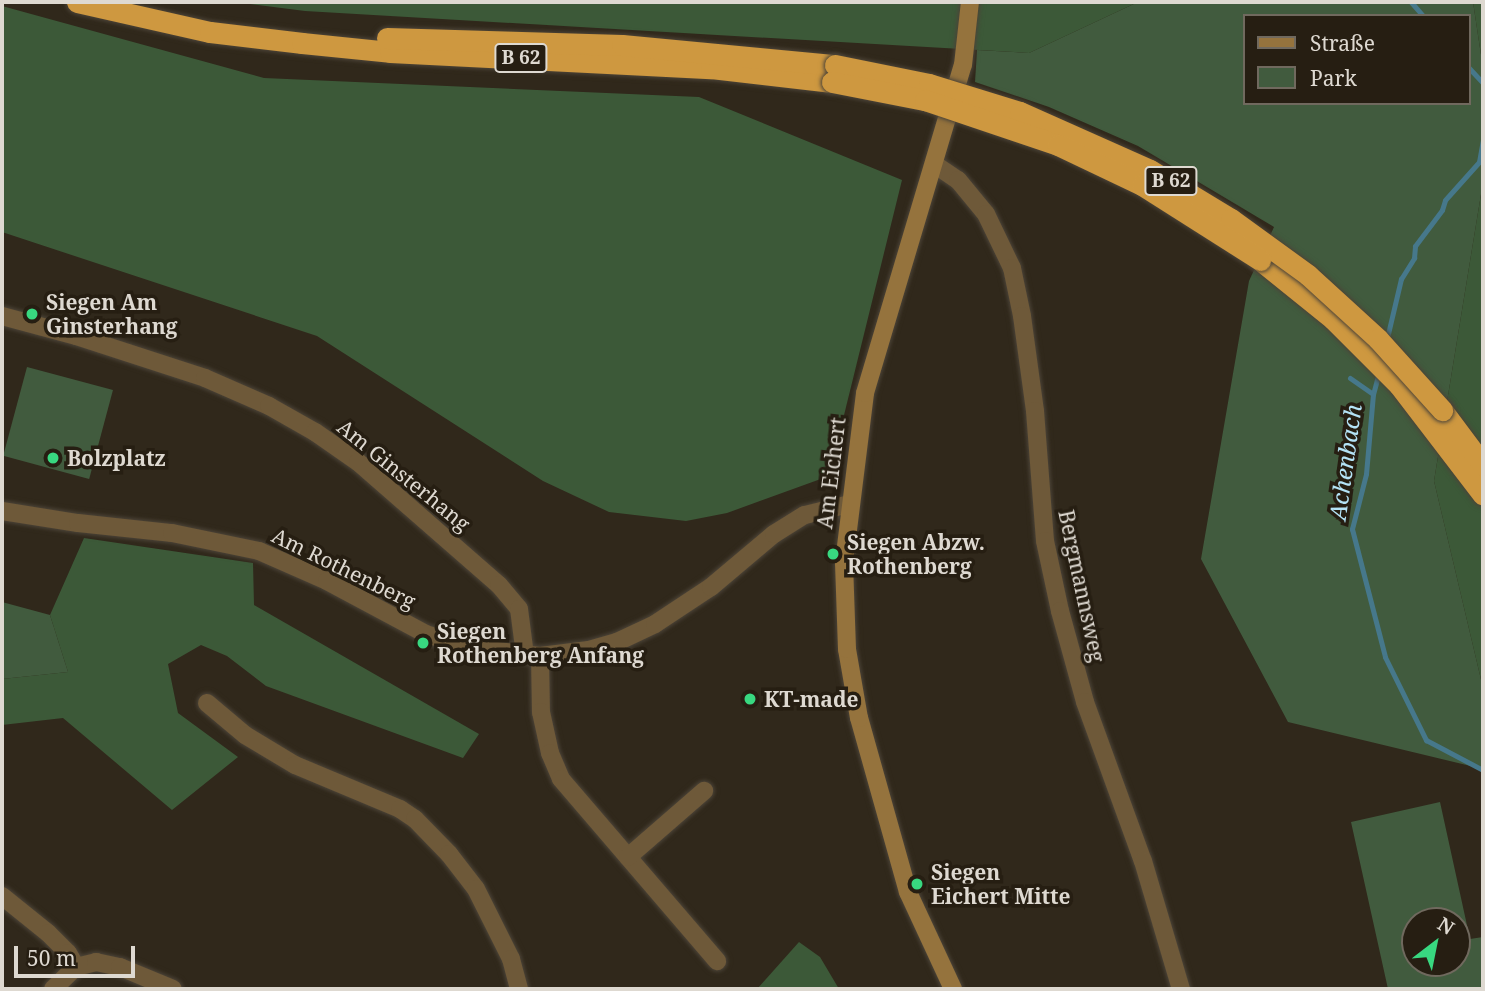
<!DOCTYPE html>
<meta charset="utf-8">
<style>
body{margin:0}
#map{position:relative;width:1485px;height:991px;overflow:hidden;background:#30281b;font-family:"Noto Serif",serif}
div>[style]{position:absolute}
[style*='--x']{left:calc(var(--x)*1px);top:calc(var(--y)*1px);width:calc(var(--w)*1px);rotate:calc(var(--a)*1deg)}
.green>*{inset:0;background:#415b3e;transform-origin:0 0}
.forest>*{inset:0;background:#3c5938}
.stream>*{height:5px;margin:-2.5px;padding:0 2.5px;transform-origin:2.5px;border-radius:2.5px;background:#46788b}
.roads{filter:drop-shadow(0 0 2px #4c4438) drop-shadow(0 0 2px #4c4438)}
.street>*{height:18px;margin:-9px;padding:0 9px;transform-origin:9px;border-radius:9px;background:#6e5939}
.secondary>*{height:18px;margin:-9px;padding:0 9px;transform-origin:9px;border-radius:9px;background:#95733d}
.highway>*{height:21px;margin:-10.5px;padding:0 10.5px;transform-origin:10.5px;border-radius:10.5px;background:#ce9840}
.bridges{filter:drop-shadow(0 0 2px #4c4438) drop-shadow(0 0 2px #4c4438)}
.highway-bridge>*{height:21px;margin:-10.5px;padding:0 10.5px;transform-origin:10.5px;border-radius:10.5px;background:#ce9840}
.dots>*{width:19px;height:19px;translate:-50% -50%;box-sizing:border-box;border:4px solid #261e12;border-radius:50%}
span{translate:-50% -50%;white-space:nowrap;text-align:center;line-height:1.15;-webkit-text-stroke:7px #261e12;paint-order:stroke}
.shield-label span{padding:2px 5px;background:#261e12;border:2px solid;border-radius:5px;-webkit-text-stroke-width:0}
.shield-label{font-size:19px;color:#ded9d1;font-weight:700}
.poi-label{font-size:21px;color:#ded9d1;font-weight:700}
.left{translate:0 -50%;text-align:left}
.street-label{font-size:21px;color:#ded9d1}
.water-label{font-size:23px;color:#b4e3f6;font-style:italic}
.frame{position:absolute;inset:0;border:4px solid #ded9d1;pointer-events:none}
.legend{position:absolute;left:1243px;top:14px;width:228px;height:91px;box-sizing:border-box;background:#261e12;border:2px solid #70695e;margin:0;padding:9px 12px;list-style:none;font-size:21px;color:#ded9d1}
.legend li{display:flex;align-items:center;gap:14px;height:35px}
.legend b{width:35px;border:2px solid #70695e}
.north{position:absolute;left:1401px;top:907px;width:70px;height:70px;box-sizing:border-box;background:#261e12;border:2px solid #70695e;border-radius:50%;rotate:32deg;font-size:19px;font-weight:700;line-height:28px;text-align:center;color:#ded9d1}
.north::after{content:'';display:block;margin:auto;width:24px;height:32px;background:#38d880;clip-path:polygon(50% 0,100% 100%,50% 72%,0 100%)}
.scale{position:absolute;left:14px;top:946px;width:121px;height:32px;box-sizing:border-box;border:4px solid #ded9d1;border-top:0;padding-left:9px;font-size:21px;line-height:24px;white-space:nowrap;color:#ded9d1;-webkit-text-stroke:5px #261e12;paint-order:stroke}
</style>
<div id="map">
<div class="green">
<div style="clip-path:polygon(evenodd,1138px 2px,1473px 2px,1483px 68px,1483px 182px,1434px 481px,1483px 688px,1483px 769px,1288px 722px,1201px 559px,1249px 281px,1274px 227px,1138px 146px,1049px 107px,975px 82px,977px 50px,1029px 53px,1138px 2px,1245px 16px,1469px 16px,1469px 103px,1245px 103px,1245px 16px)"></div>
<div style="left:27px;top:367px;width:89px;height:92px;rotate:15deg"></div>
<div style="clip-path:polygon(2px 602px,50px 615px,68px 672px,2px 679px)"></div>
<div style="clip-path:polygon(evenodd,1440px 802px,1470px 939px,1483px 937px,1483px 989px,1388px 989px,1351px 822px,1440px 802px,1457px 921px,1457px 963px,1415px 963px,1415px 921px,1457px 921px)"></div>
</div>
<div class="forest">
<div style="clip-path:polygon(234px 2px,1138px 2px,1029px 53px,305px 11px)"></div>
<div style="clip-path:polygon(1473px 2px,1483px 2px,1483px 68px)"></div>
<div style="clip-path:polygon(2px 6px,264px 78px,699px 97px,902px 180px,829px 476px,727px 513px,686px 521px,609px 512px,543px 481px,317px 336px,2px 232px)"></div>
<div style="clip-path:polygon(1483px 182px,1483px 688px,1434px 481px)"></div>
<div style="clip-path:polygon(84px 538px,253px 563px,254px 605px,479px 734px,463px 758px,266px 686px,227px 656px,201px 645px,168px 664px,178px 713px,238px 757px,172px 810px,63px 718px,2px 725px,2px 679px,68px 672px,50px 615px)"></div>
<div style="clip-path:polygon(799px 942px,820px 957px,839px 989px,757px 989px)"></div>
</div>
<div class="stream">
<div style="--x:1411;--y:2;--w:18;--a:49"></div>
<div style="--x:1469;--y:68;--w:21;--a:47"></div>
<div style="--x:1387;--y:338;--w:61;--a:-76.7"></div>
<div style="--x:1401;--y:279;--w:25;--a:-58"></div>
<div style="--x:1414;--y:258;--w:12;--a:-85"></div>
<div style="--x:1415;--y:246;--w:45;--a:-53.1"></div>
<div style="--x:1442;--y:210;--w:10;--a:-73"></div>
<div style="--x:1445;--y:200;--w:51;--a:-48.2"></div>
<div style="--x:1479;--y:162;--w:23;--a:-80"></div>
<div style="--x:1379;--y:372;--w:23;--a:105"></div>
<div style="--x:1373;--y:394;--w:80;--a:95"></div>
<div style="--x:1366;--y:474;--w:57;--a:104.3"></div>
<div style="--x:1352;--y:529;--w:132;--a:75.5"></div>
<div style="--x:1385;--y:657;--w:93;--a:63.7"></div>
<div style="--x:1426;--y:740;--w:64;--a:27.8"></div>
<div style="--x:1350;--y:378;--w:28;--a:35"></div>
</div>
<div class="roads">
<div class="street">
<div style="--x:934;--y:164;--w:29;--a:34"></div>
<div style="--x:958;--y:180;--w:44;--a:50.5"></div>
<div style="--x:986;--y:214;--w:60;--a:64.3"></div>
<div style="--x:1012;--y:268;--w:49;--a:78.2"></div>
<div style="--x:1022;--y:316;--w:96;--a:82.2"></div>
<div style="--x:1035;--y:411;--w:130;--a:85.6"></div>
<div style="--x:1045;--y:541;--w:72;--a:77.9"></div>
<div style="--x:1060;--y:611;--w:94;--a:74.6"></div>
<div style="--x:1085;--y:702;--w:169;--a:70"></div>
<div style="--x:1143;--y:861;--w:134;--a:73.5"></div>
<div style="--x:2;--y:316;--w:77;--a:15.1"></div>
<div style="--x:76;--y:336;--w:136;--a:18"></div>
<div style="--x:205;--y:378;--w:70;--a:23.6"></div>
<div style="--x:269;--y:406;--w:53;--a:29.5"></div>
<div style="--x:315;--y:432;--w:52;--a:34.9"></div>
<div style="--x:358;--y:462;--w:187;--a:41.1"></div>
<div style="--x:499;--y:585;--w:31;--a:50"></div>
<div style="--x:519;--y:609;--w:46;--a:82.6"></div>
<div style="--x:2;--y:511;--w:77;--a:9"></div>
<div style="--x:78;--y:523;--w:95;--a:6.1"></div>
<div style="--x:172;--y:533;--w:89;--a:11.7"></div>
<div style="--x:259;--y:551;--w:74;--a:23.8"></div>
<div style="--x:327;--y:581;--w:112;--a:28.2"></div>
<div style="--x:426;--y:634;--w:48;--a:16.9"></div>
<div style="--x:472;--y:648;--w:68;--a:6.7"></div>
<div style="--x:540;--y:656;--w:49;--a:-7"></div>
<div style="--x:589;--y:650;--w:29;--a:-16"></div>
<div style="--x:617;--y:642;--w:42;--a:-25.3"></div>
<div style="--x:655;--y:624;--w:67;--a:-33.5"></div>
<div style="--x:711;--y:587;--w:82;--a:-40.1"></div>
<div style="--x:774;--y:534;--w:36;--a:-32"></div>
<div style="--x:805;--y:515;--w:45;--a:-14"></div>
<div style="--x:540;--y:656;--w:56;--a:89"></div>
<div style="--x:541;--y:712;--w:42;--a:77.6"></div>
<div style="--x:550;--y:753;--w:28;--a:67"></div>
<div style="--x:561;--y:779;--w:240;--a:49.4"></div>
<div style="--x:207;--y:703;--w:50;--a:40.1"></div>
<div style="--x:245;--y:735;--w:58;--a:31"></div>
<div style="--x:295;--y:765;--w:114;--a:22.7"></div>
<div style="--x:400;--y:809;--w:18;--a:34"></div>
<div style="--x:415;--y:819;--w:49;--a:45.8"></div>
<div style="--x:449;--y:854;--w:44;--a:52.4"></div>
<div style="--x:476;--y:889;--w:78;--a:63.4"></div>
<div style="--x:511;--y:959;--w:31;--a:75"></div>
<div style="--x:628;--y:857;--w:101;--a:-41"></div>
<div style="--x:2;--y:896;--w:59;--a:38.8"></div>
<div style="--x:48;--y:933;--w:28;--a:45"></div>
<div style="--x:68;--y:953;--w:16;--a:60"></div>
<div style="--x:53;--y:989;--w:32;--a:-44"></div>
<div style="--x:76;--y:967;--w:21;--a:-14"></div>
<div style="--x:96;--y:962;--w:25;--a:12"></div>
<div style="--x:120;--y:967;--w:57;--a:22.5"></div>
</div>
<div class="secondary">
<div style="--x:953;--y:989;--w:107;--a:-114.9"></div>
<div style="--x:908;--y:892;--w:181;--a:-105.7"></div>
<div style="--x:859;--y:718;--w:70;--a:-99.9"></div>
<div style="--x:847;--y:649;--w:87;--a:-92"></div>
<div style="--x:844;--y:562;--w:170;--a:-82.9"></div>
<div style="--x:865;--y:393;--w:342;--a:-73.4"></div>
<div style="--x:963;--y:65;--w:63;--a:-83.7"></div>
</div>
<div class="highway">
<div style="--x:77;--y:2;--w:136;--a:12.7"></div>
<div style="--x:210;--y:32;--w:93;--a:6.8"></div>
<div style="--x:302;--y:43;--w:88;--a:5.8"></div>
<div style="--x:390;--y:52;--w:321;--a:2.9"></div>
<div style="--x:711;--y:68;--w:122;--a:6.6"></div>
<div style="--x:387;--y:38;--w:235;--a:1.7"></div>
<div style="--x:622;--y:45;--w:214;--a:5.4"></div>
<div style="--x:1260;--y:260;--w:94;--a:38.9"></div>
<div style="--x:1333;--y:319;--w:93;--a:45"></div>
<div style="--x:1399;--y:385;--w:138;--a:52.6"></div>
<div style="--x:1442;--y:410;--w:69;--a:53.3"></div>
</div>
</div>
<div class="bridges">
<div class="highway-bridge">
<div style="--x:835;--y:65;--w:96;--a:11.4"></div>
<div style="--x:929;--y:84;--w:95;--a:17.1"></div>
<div style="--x:1020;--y:112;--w:142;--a:24"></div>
<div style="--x:1150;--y:170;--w:95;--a:31.2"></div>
<div style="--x:1231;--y:219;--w:95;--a:36"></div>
<div style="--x:1308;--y:275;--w:95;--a:42.4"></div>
<div style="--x:1378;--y:339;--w:96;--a:48"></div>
<div style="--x:832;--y:82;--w:95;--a:11"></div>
<div style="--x:925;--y:100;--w:140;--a:18.7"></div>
<div style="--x:1058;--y:145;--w:93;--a:25.5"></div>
<div style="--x:1142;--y:185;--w:140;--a:32.4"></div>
</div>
</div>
<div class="dots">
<div style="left:32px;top:314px;background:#38d880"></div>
<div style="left:53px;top:458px;background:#38d880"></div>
<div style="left:833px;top:554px;background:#38d880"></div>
<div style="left:423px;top:643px;background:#38d880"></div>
<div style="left:750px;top:699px;background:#38d880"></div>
<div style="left:917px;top:884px;background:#38d880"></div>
</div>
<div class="shield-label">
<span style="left:521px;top:58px">B 62</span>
<span style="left:1171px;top:181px">B 62</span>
</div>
<div class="poi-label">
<span class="left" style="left:46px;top:314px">Siegen Am<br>Ginsterhang</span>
<span class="left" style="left:67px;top:458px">Bolzplatz</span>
<span class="left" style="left:847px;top:554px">Siegen Abzw.<br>Rothenberg</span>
<span class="left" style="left:437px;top:643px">Siegen<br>Rothenberg Anfang</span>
<span class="left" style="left:764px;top:699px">KT-made</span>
<span class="left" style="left:931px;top:884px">Siegen<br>Eichert Mitte</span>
</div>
<div class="street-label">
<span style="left:831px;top:473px;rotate:-83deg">Am Eichert</span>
<span style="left:404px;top:475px;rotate:39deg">Am Ginsterhang</span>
<span style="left:344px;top:568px;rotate:26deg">Am Rothenberg</span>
<span style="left:1082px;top:586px;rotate:78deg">Bergmannsweg</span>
</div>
<div class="water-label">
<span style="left:1345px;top:462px;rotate:-82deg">Achenbach</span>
</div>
<div class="frame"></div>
<ul class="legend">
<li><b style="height:9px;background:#95733d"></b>Straße</li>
<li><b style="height:19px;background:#415b3e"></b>Park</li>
</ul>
<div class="north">N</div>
<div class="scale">50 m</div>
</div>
